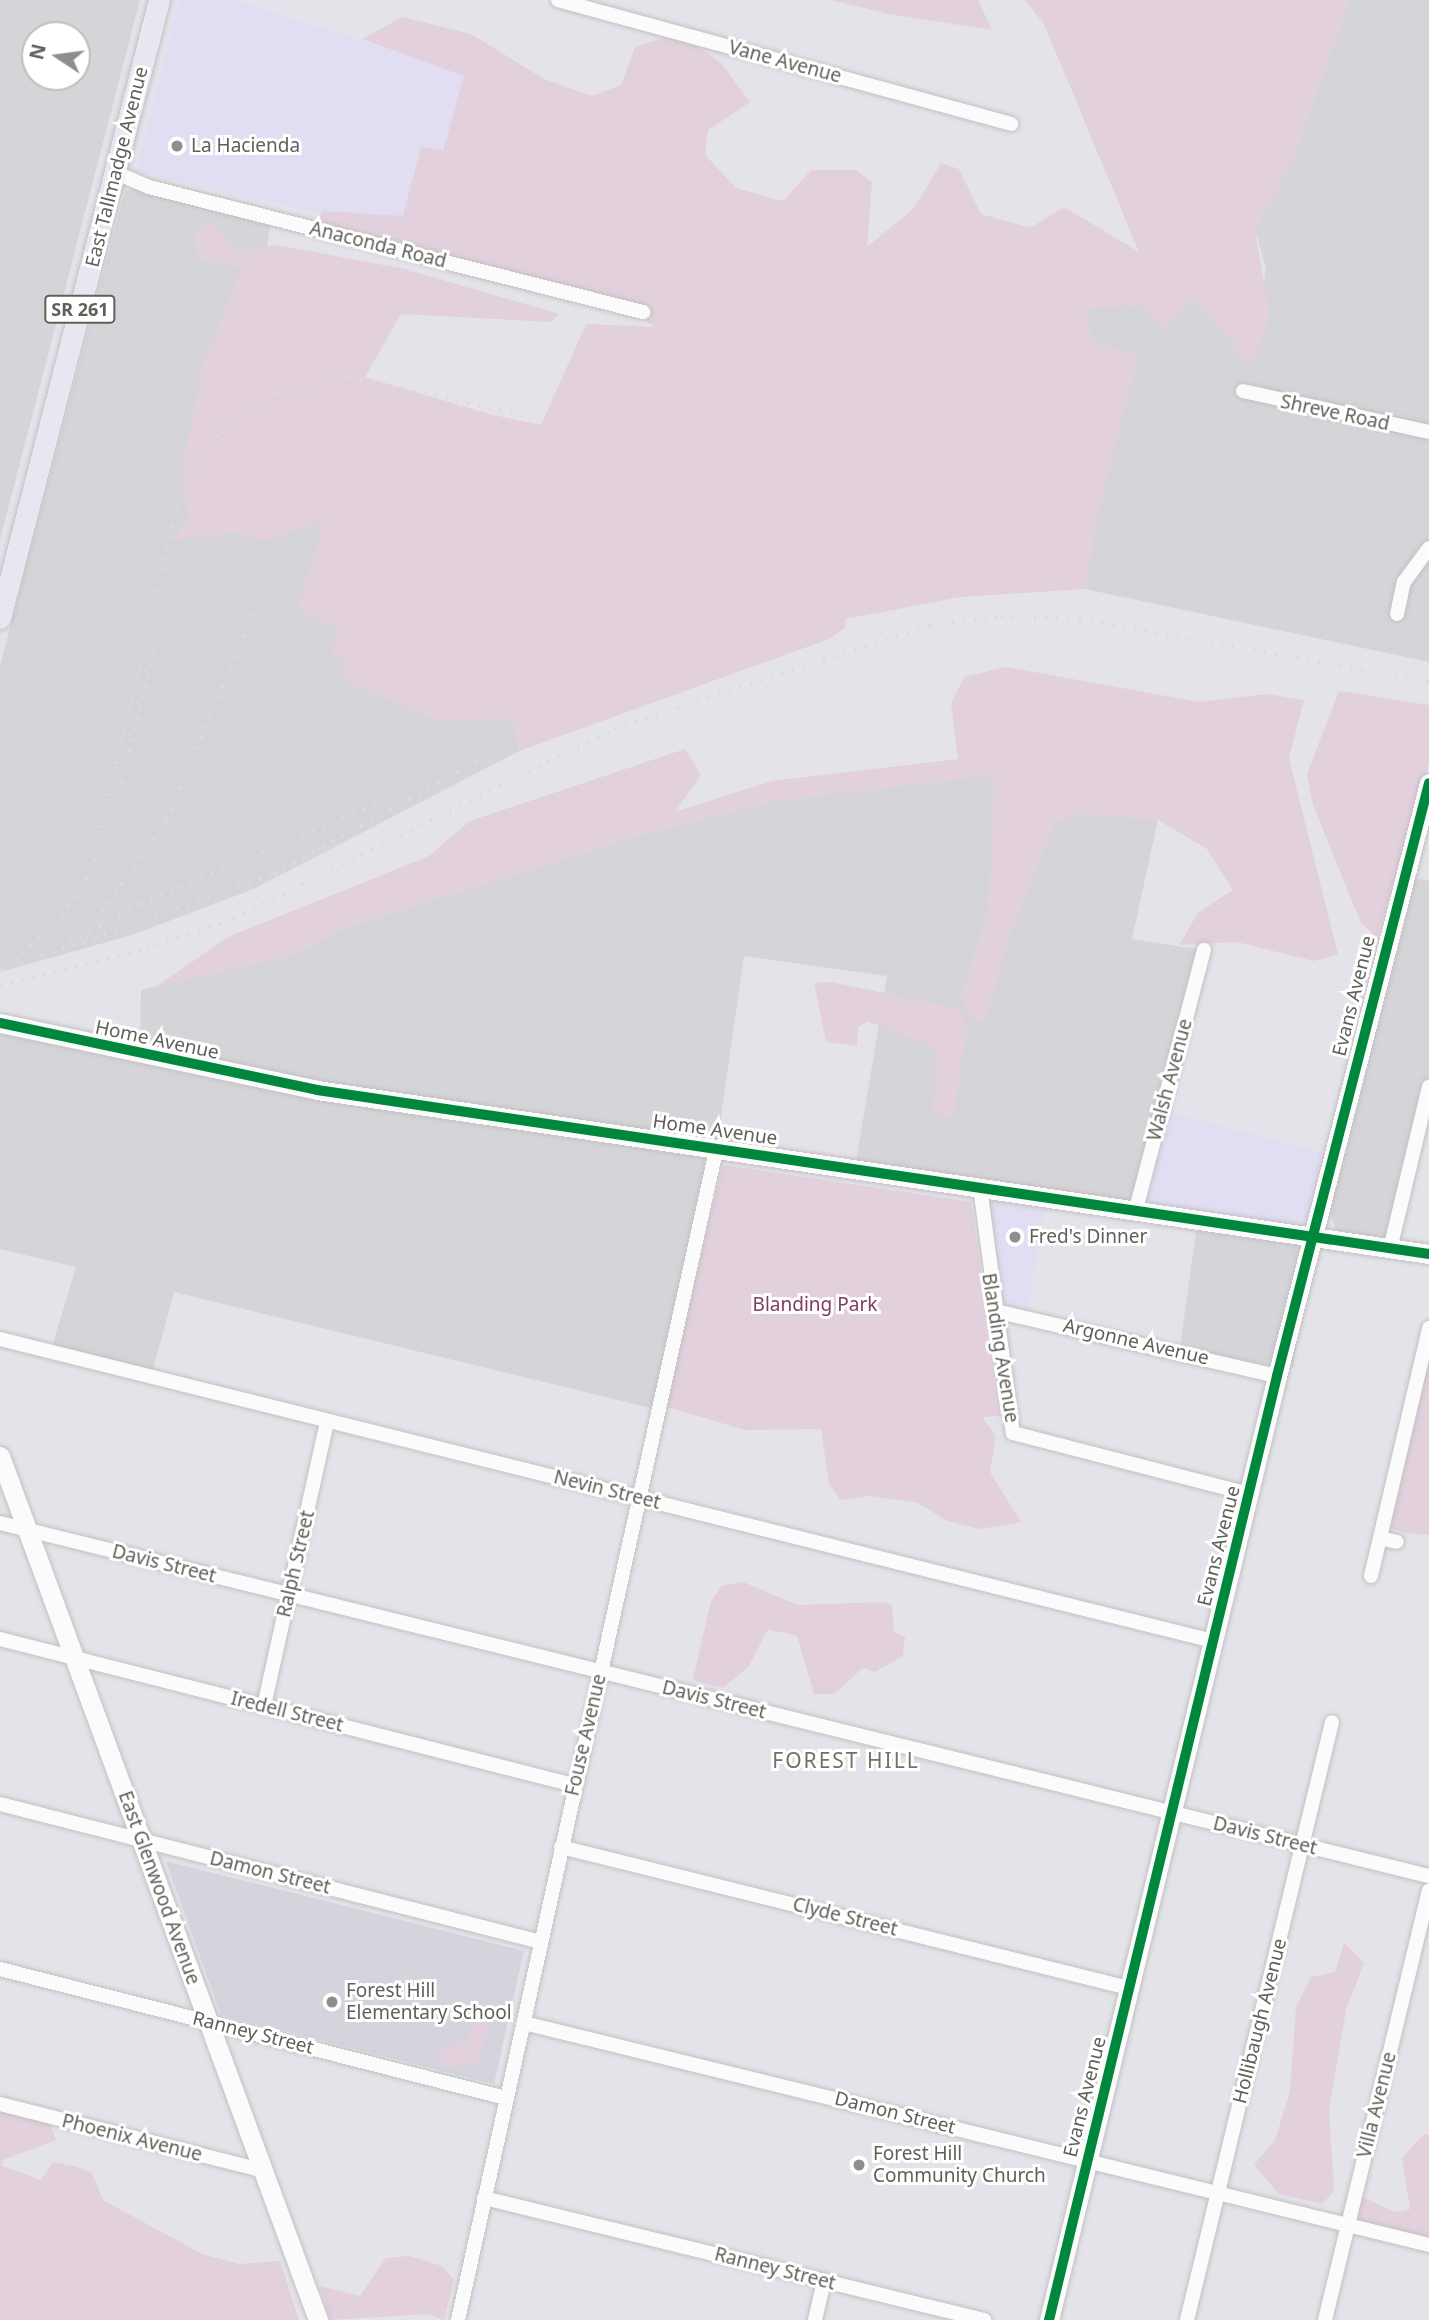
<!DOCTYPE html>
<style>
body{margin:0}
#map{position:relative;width:1429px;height:2320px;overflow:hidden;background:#e4e3e9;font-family:"Noto Sans",sans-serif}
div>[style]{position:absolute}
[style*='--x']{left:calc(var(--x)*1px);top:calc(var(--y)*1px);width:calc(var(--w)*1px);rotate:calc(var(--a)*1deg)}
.commercial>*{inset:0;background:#e1ddf2}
.industrial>*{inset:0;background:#d5d4d8;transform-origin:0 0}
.education>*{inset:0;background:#d5d4dc}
.green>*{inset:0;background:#e2d0dc}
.roads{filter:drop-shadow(0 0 2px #c2c1c2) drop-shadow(0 0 2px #c2c1c2)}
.street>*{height:14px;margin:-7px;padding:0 7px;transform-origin:7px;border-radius:7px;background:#fbfbfc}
.secondary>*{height:19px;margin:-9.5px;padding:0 9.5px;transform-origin:9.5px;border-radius:9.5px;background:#fbfbfc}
.primary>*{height:21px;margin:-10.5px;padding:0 10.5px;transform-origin:10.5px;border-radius:10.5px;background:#e9e6f1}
.rail>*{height:3.5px;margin-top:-1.75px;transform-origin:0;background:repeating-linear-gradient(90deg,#dcdcdd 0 2px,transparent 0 11px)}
.cycleway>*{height:10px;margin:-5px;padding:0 5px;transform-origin:5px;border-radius:5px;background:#00873e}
.dots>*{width:19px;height:19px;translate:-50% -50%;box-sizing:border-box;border:4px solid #fff;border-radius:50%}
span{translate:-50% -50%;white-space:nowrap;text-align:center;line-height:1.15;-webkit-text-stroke:6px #fff;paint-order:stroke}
.shield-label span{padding:2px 5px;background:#fff;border:2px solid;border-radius:5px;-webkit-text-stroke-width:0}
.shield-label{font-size:18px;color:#60605a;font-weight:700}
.street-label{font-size:19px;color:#60605a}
.poi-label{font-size:19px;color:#60605a}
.left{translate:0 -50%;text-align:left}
.park-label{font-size:19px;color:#7c3d5e}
.neighbourhood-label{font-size:21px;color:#72726b;letter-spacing:2px}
.north{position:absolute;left:21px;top:21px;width:70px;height:70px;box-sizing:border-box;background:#fff;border:2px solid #bfbfbd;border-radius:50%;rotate:283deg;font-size:19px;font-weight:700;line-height:28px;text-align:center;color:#60605a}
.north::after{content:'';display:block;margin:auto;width:24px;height:32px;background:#8e8e8c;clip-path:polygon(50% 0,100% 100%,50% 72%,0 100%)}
</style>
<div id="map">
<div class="commercial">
<div style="clip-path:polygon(179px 0,235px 0,465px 74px,442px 152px,420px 146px,399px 231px,136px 172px)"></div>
<div style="clip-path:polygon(1163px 1111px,1332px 1155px,1312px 1236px,1136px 1209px)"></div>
<div style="clip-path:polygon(980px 1187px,1047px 1197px,1026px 1318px,995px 1311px)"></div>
</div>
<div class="industrial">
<div style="clip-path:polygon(evenodd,0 0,140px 0,0 540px,0 0,35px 35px,77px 35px,77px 77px,35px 77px,35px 35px)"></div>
<div style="clip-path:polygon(1349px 0,1429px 0,1429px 662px,1085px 589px,1095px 525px,1138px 356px,1091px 342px,1085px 308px,1141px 305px,1175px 312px,1192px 296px,1252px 366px,1266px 268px,1255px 230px,1294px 156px)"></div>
<div style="clip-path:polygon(140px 189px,270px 226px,267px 247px,239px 252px,208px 219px,195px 237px,200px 259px,243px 267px,203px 367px,275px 450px,504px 661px,519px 751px,254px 889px,132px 935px,0 972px,0 666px,125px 191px)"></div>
<div style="clip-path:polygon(995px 774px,989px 911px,962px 995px,984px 1020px,1008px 937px,1054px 822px,1081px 813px,1158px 820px,1132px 939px,1204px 950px,1136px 1209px,854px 1173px,887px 976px,744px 956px,716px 1150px,659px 1410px,174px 1292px,151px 1377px,50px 1353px,76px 1267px,0 1249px,0 1023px,140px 1053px,141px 990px,293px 955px,349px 926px,637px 836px,774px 801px)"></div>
<div style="clip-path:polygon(1415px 878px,1429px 881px,1429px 1100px,1389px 1242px,1336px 1230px,1325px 1198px)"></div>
<div style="left:1198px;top:1219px;width:115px;height:134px;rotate:8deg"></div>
</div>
<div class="education">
<div style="clip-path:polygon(166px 1861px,524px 1951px,494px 2084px,221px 2015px)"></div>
</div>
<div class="green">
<div style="clip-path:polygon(831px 0,978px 0,992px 30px,889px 14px)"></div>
<div style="clip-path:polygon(1025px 0,1349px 0,1294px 156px,1255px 230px,1270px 317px,1252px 366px,1192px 297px,1165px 331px,1141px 305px,1085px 308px,1091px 342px,1139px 356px,1095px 525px,1085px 589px,961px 597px,845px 619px,845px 628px,829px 639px,519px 751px,513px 719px,438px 721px,342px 680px,348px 660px,331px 656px,338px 628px,297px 611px,324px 520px,265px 541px,234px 532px,174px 541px,189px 516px,181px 474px,203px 366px,243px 267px,200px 259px,195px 237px,208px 219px,239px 252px,276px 245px,405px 269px,559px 314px,552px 322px,401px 314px,365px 377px,489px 414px,541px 425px,586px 324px,655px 327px,606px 296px,317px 224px,322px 211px,403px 216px,421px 146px,443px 151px,464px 76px,362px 39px,402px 17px,471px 34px,544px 79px,592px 96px,621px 85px,635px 47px,680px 33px,721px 63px,750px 102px,708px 130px,705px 155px,736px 188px,783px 201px,811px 170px,856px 170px,872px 182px,867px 247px,914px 208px,941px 163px,959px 169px,981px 214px,1030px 228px,1064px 207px,1139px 252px,1044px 24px)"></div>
<div style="clip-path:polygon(1006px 667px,1199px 702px,1267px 694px,1304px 700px,1289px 758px,1338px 954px,1314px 961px,1237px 942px,1179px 945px,1198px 913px,1233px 890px,1207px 849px,1158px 820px,1081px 813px,1054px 822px,1008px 937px,984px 1020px,970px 1021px,962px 995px,989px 911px,995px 774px,774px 801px,637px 836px,349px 926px,293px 955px,154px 988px,228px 937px,429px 856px,470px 821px,685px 749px,701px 775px,675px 812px,772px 781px,958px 759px,951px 703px,964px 677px)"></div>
<div style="clip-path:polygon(1339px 691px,1429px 705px,1429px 763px,1377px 937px,1361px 923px,1313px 805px,1307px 774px)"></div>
<div style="clip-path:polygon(831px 982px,961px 1009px,967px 1030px,953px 1118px,931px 1112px,938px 1072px,933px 1047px,868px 1021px,858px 1027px,857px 1046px,826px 1042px,814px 983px)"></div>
<div style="clip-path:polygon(723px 1165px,971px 1202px,1001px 1416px,982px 1417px,996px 1436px,990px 1472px,1021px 1522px,980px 1529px,947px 1521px,918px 1503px,870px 1496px,840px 1500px,829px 1483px,821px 1429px,745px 1430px,664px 1406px)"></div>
<div style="clip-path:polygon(1429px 1350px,1429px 1535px,1406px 1533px,1391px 1528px)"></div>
<div style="clip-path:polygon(743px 1582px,798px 1605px,885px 1602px,892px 1606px,894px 1632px,905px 1637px,903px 1656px,875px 1672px,863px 1668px,834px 1694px,814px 1694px,797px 1636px,768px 1629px,749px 1666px,723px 1688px,698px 1682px,693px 1679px,711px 1601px,722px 1586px)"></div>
<div style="clip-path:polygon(1344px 1943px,1364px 1963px,1346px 2010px,1329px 2111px,1334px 2191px,1322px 2204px,1279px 2194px,1254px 2165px,1275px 2140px,1290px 2092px,1296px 2007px,1311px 1977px,1335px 1972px)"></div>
<div style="clip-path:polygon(476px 2010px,492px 2015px,479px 2063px,440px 2068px,439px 2054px,467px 2039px)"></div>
<div style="clip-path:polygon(0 2107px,49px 2121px,56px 2140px,3px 2160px,2px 2166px,41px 2180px,53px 2162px,74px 2166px,92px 2173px,103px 2200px,202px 2254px,239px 2264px,280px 2261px,299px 2320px,0 2320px)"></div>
<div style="clip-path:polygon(1423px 2135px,1429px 2135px,1429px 2237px,1362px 2222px,1354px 2216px,1361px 2196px,1395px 2212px,1410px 2209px,1402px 2158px)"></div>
<div style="clip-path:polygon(409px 2256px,442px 2266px,454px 2280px,444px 2320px,428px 2314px,330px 2320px,320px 2286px,360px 2296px,386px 2258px)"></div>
</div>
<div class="roads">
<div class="street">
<div style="--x:558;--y:0;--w:470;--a:15.3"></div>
<div style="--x:116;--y:173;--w:36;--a:23"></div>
<div style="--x:149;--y:187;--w:510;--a:14.2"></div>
<div style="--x:1243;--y:391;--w:190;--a:12.4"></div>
<div style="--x:1397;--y:614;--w:33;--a:-78"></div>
<div style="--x:1404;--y:582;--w:42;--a:-53.7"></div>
<div style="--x:980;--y:1187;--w:248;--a:82.4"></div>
<div style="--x:1013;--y:1433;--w:244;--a:14.5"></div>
<div style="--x:1136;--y:1209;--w:268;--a:-75.3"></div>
<div style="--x:1390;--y:1249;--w:167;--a:-76.5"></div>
<div style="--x:995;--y:1311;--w:289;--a:13"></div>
<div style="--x:0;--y:1339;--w:1250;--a:13.98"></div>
<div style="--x:0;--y:1523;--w:1472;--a:13.88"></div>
<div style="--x:1380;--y:1538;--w:17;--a:13"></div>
<div style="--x:1371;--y:1576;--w:255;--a:-76.8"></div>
<div style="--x:0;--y:1639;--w:592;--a:14.27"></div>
<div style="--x:264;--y:1706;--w:292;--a:-77.5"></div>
<div style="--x:0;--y:1804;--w:558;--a:14.31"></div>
<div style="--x:561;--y:1847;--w:585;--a:13.94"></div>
<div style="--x:0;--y:1969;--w:522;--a:14.3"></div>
<div style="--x:524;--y:2023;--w:932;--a:13.78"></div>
<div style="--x:0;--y:2104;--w:272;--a:14.2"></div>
<div style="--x:484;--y:2198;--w:515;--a:13.71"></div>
<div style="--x:458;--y:2320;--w:1198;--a:-77.56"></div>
<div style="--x:815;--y:2320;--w:40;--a:-77"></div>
<div style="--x:1187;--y:2320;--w:615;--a:-76.37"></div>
<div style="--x:1325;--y:2320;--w:442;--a:-76.4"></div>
</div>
<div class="secondary">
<div style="--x:0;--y:1023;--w:324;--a:11.9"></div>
<div style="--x:317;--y:1090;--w:1124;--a:8.39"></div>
<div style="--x:0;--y:1456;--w:921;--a:69.79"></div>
<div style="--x:1049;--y:2320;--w:971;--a:-76.42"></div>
<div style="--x:1277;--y:1376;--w:612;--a:-75.62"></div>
</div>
<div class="primary">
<div style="--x:0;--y:618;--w:638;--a:-75.57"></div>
</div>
</div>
<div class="rail">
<div style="--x:119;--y:794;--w:147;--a:-76.2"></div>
<div style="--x:96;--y:921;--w:123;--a:-54.9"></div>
<div style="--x:167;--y:820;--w:222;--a:-67.5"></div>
<div style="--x:70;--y:942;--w:80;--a:-28.5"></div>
<div style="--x:140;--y:904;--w:266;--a:-23"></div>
<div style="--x:13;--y:960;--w:55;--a:-39.8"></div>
<div style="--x:55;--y:925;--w:65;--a:-56.3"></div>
<div style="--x:91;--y:871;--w:379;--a:-76.7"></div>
<div style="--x:178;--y:502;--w:43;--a:-65.2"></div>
<div style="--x:196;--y:463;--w:40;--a:-51"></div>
<div style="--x:221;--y:432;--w:70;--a:-34.6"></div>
<div style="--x:279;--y:392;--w:72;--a:-12.1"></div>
<div style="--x:349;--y:377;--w:184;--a:12.5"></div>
<div style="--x:0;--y:971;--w:291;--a:-19.5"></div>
<div style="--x:274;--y:874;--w:241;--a:-29"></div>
<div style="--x:0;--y:985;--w:150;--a:-13.9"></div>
<div style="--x:146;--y:949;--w:92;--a:-19"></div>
<div style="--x:233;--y:919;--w:426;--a:-26.5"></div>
<div style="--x:614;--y:729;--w:333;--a:-18.2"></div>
<div style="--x:930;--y:625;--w:71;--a:-6.4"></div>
<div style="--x:1001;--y:617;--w:79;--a:1.5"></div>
<div style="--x:1080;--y:619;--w:355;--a:10.2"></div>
</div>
<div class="cycleway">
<div style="--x:0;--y:1023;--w:324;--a:11.9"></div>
<div style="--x:317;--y:1090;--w:1124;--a:8.39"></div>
<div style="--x:1049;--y:2320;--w:971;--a:-76.42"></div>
<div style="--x:1277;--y:1376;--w:612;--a:-75.62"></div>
</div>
<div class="dots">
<div style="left:177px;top:146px;background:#8e8e8c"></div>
<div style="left:1015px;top:1237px;background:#8e8e8c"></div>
<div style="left:332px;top:2002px;background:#8e8e8c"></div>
<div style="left:859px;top:2165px;background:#8e8e8c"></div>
</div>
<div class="shield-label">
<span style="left:80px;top:309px">SR 261</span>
</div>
<div class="street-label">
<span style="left:785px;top:62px;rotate:15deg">Vane Avenue</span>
<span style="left:117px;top:167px;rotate:-76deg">East Tallmadge Avenue</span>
<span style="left:378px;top:245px;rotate:14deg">Anaconda Road</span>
<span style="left:1335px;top:413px;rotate:12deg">Shreve Road</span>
<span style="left:1354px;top:996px;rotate:-76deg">Evans Avenue</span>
<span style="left:157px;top:1040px;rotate:12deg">Home Avenue</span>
<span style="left:1170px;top:1080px;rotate:-75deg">Walsh Avenue</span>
<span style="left:715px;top:1130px;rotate:8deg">Home Avenue</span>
<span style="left:1136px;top:1342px;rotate:13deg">Argonne Avenue</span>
<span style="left:1000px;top:1348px;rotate:81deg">Blanding Avenue</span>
<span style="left:607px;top:1490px;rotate:14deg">Nevin Street</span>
<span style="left:1219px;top:1546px;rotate:-76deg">Evans Avenue</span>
<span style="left:164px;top:1564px;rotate:14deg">Davis Street</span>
<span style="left:296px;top:1564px;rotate:-77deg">Ralph Street</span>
<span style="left:714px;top:1700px;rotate:14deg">Davis Street</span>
<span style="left:287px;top:1712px;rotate:14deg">Iredell Street</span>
<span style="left:586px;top:1735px;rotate:-77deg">Fouse Avenue</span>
<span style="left:1265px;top:1836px;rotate:14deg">Davis Street</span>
<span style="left:270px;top:1873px;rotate:14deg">Damon Street</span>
<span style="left:159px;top:1888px;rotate:70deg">East Glenwood Avenue</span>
<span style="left:845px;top:1917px;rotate:14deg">Clyde Street</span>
<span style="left:1260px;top:2021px;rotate:-76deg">Hollibaugh Avenue</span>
<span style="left:253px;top:2033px;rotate:14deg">Ranney Street</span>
<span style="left:1085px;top:2097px;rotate:-76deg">Evans Avenue</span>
<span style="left:1377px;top:2105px;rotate:-76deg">Villa Avenue</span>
<span style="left:895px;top:2113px;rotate:14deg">Damon Street</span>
<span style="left:132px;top:2138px;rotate:14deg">Phoenix Avenue</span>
<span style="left:775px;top:2269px;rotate:14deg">Ranney Street</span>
</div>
<div class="poi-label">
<span class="left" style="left:191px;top:146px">La Hacienda</span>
<span class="left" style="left:1029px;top:1237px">Fred's Dinner</span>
<span class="left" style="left:346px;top:2002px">Forest Hill<br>Elementary School</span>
<span class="left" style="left:873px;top:2165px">Forest Hill<br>Community Church</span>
</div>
<div class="park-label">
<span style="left:815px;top:1305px">Blanding Park</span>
</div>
<div class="neighbourhood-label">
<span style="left:846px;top:1760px">FOREST HILL</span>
</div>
<div class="north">N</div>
</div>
